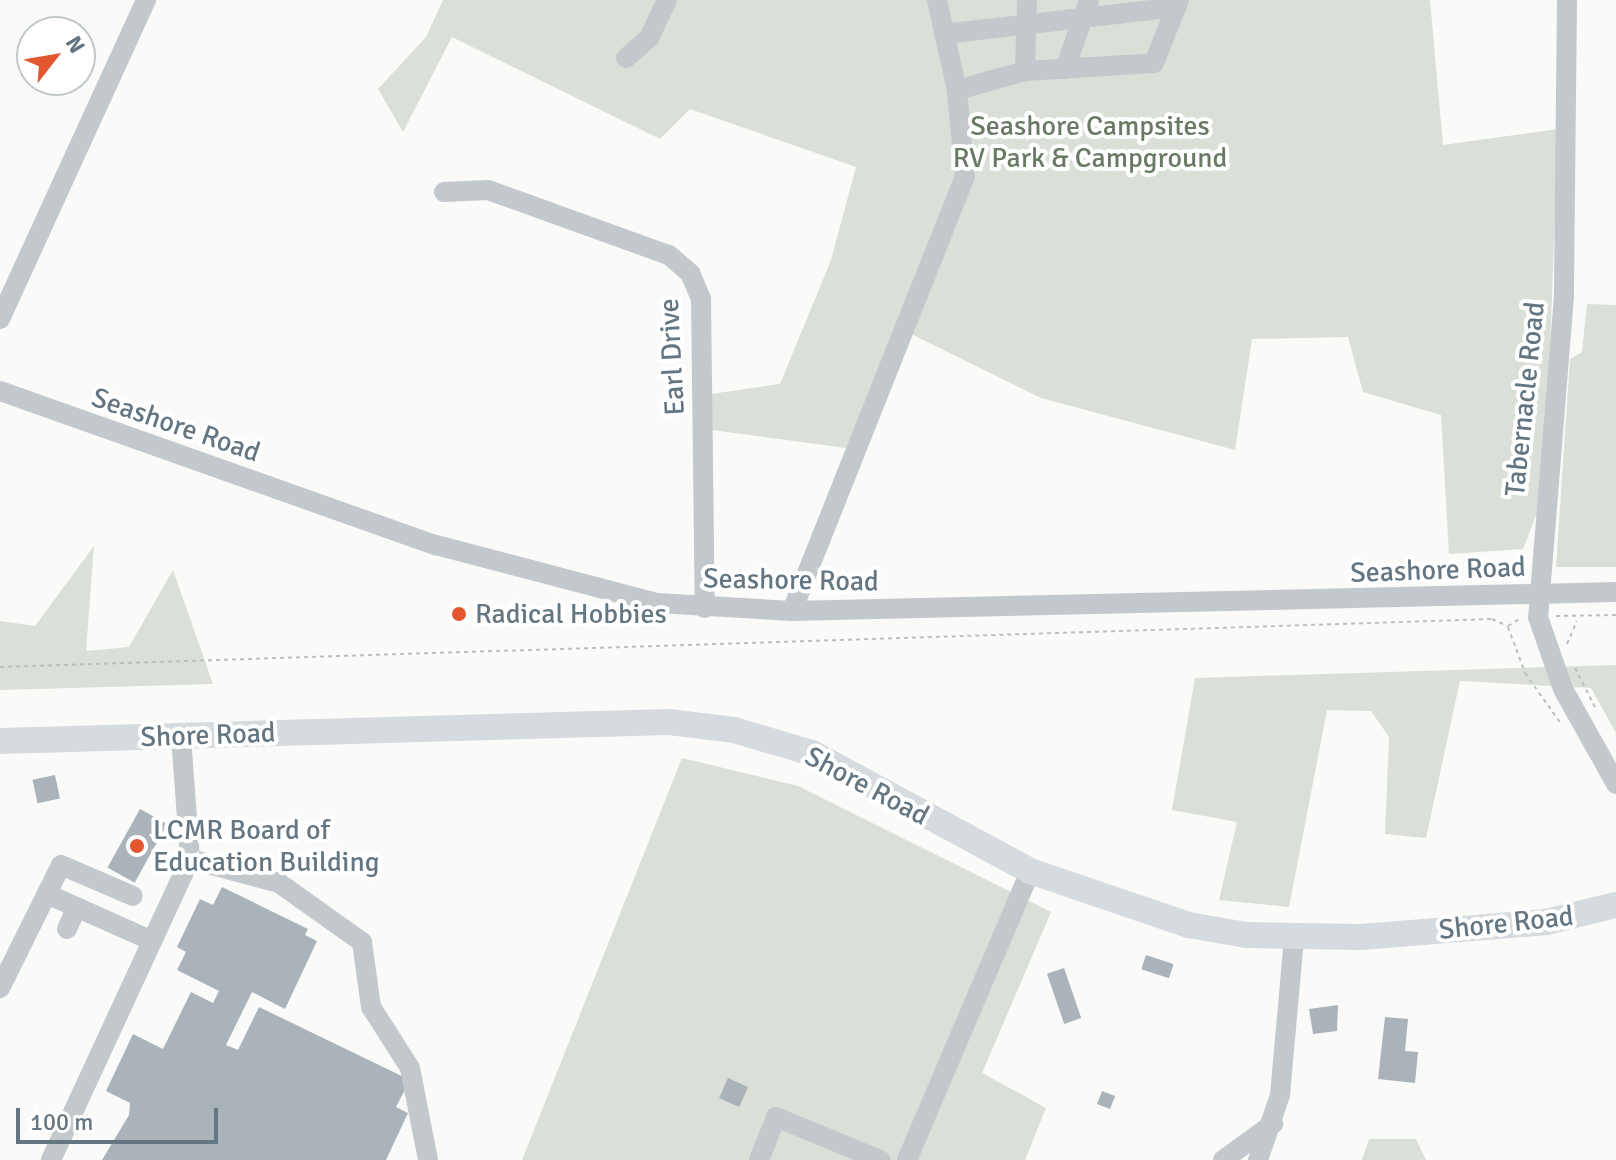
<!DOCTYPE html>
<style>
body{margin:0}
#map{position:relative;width:1616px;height:1160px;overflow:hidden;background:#fafaf8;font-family:Signika,sans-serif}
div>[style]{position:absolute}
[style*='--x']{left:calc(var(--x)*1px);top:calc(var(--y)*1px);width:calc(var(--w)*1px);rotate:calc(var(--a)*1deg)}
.green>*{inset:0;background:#dadfd7}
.building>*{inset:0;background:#aab3b9;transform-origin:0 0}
.path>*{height:2px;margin-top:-1px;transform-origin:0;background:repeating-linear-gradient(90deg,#bbbfc2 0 4px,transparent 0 8px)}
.minor>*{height:20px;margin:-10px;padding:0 10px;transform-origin:10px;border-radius:10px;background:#c3c8cc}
.major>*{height:26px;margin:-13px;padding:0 13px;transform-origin:13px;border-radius:13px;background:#d6dbdf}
.dots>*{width:22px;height:22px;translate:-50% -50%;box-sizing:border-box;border:4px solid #fff;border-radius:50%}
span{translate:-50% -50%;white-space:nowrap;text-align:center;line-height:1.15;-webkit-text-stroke:8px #fff;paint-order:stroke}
.park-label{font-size:28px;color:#687a64}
.street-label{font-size:28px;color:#657683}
.poi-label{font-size:28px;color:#657683}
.left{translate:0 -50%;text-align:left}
.north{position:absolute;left:16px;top:16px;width:80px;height:80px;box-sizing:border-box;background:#fff;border:2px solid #c1c8cd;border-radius:50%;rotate:59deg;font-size:22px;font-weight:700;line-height:32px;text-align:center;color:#657683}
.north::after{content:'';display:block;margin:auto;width:28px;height:36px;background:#e4572e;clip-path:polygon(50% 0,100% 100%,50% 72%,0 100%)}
.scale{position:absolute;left:16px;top:1108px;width:202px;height:36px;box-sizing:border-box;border:4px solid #657683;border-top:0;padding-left:10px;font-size:24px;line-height:28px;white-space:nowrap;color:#657683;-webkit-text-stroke:6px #fff;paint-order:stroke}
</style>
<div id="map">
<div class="green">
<div style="clip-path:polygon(443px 0,1430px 0,1443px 145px,1558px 129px,1550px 351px,1537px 513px,1523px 549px,1449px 554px,1441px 415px,1363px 392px,1348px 337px,1252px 339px,1235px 450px,1041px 398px,907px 332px,861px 450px,705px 429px,704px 395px,780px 384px,831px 260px,856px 167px,690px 109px,660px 139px,452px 37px,403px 132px,378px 89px,426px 37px)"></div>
<div style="clip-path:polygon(1587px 304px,1616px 305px,1616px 567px,1556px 567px,1570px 359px,1582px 352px)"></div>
<div style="clip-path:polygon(94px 546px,86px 651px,129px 647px,173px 570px,213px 684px,0 690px,0 621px,35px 626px)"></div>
<div style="clip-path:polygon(1616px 665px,1616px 733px,1591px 688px,1460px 681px,1426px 838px,1385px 834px,1389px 737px,1371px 711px,1327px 710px,1289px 907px,1219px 900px,1237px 822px,1172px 810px,1195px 678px)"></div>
<div style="clip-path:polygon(682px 758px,798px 786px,1051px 912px,982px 1073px,1046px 1108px,1025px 1160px,522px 1160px)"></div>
<div style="clip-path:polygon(1369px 1139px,1416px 1139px,1426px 1160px,1362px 1160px)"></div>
</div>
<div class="building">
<div style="left:55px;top:775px;width:24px;height:23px;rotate:78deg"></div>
<div style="left:140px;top:809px;width:31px;height:67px;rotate:29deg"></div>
<div style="clip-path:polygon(222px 887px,308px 929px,305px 935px,317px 941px,285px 1009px,252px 992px,226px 1045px,238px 1050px,259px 1007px,410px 1080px,396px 1107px,408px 1113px,386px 1160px,102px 1160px,129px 1115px,130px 1103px,106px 1091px,133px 1034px,163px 1049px,191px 992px,213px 1003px,219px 991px,177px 970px,186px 952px,177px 947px,200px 899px,213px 905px)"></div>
<div style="left:1146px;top:955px;width:29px;height:15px;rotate:18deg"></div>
<div style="left:1064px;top:968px;width:53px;height:18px;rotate:71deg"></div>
<div style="clip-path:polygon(1338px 1005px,1337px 1031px,1313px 1034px,1309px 1009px)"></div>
<div style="clip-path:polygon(1385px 1017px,1408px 1019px,1405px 1051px,1418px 1052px,1415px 1083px,1378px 1079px)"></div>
<div style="left:728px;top:1078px;width:22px;height:22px;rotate:24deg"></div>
<div style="left:1102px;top:1091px;width:14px;height:14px;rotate:21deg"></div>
</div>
<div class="path">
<div style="--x:1556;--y:616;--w:60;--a:-1"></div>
<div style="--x:1508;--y:627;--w:49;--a:69.7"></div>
<div style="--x:1525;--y:673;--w:64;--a:54.6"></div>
<div style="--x:1567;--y:644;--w:25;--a:-67"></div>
<div style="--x:0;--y:667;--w:1493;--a:-1.84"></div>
<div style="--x:1492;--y:619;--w:17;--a:24"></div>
<div style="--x:1508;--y:626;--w:15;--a:-32"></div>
<div style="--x:1575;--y:668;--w:46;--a:62.9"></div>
</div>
<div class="minor">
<div style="--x:937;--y:0;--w:92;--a:77.5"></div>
<div style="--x:957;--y:90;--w:71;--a:-15.6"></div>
<div style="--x:1025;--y:71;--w:129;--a:-3.5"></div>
<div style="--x:1154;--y:63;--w:68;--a:-68.4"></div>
<div style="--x:1567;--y:0;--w:296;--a:90.6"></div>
<div style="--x:1564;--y:296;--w:322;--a:94.6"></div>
<div style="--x:1538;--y:617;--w:76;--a:70.9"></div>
<div style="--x:1563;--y:689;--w:109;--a:60.8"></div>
<div style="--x:944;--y:34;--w:234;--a:-6.6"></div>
<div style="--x:626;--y:58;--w:30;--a:-41"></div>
<div style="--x:649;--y:38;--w:42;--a:-64.7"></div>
<div style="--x:1065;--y:69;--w:73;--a:-70.8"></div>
<div style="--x:1025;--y:71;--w:71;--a:-88.4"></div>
<div style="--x:444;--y:192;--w:44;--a:-2.6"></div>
<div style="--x:488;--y:190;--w:192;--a:19.8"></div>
<div style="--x:669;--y:255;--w:28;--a:41"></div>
<div style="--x:690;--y:273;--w:28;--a:67"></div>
<div style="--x:701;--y:299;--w:309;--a:89.3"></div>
<div style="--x:0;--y:319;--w:351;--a:-65.4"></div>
<div style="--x:0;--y:391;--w:462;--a:19.5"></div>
<div style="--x:436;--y:545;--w:228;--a:14.7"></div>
<div style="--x:657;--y:603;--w:135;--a:3.4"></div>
<div style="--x:792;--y:611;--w:824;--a:-1.32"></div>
<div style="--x:792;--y:611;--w:467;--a:-68.3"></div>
<div style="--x:965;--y:177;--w:87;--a:-95.3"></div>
<div style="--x:190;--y:859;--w:92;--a:15.1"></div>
<div style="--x:279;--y:883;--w:102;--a:35.4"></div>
<div style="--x:362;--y:942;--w:66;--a:82.1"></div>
<div style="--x:371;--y:1007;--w:72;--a:57.4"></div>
<div style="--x:410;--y:1068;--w:94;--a:78.9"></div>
<div style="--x:47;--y:894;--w:115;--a:24.1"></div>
<div style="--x:67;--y:929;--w:24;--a:-66"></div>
<div style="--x:0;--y:988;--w:137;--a:-63.6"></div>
<div style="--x:61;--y:865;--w:78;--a:23.3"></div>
<div style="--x:51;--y:1160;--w:332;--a:-65.2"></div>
<div style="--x:190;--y:859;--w:123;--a:-94.2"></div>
<div style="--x:759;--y:1160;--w:46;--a:-68.4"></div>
<div style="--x:776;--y:1117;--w:113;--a:22.5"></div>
<div style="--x:907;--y:1160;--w:314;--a:-66.9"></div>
<div style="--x:1223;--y:1160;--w:62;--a:-35.8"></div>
<div style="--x:1258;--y:1160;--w:69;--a:-71.3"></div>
<div style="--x:1280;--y:1095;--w:158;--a:-84.9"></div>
</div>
<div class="major">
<div style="--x:0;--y:741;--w:669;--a:-1.63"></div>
<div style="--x:669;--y:722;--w:65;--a:7"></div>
<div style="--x:734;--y:730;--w:81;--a:16.4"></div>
<div style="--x:812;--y:753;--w:248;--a:28.4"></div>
<div style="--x:1030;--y:871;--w:168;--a:18.8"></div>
<div style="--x:1189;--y:925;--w:58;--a:10"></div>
<div style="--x:1246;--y:935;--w:115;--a:1"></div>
<div style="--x:1361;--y:937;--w:186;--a:-4.6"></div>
<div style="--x:1546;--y:922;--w:72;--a:-13.7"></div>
</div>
<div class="dots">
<div style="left:459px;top:614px;background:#e4572e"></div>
<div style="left:137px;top:846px;background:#e4572e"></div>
</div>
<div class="park-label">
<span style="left:1090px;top:142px">Seashore Campsites<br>RV Park &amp; Campground</span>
</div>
<div class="street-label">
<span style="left:672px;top:357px;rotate:-93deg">Earl Drive</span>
<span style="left:1525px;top:399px;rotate:-84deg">Tabernacle Road</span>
<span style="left:176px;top:425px;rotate:19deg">Seashore Road</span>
<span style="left:1438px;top:570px;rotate:-2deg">Seashore Road</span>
<span style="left:791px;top:580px;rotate:1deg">Seashore Road</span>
<span style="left:208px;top:735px;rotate:-2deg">Shore Road</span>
<span style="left:867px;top:786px;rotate:28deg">Shore Road</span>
<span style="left:1506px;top:923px;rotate:-6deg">Shore Road</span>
</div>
<div class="poi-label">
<span class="left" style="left:475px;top:614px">Radical Hobbies</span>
<span class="left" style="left:153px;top:846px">LCMR Board of<br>Education Building</span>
</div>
<div class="north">N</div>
<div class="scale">100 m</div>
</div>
